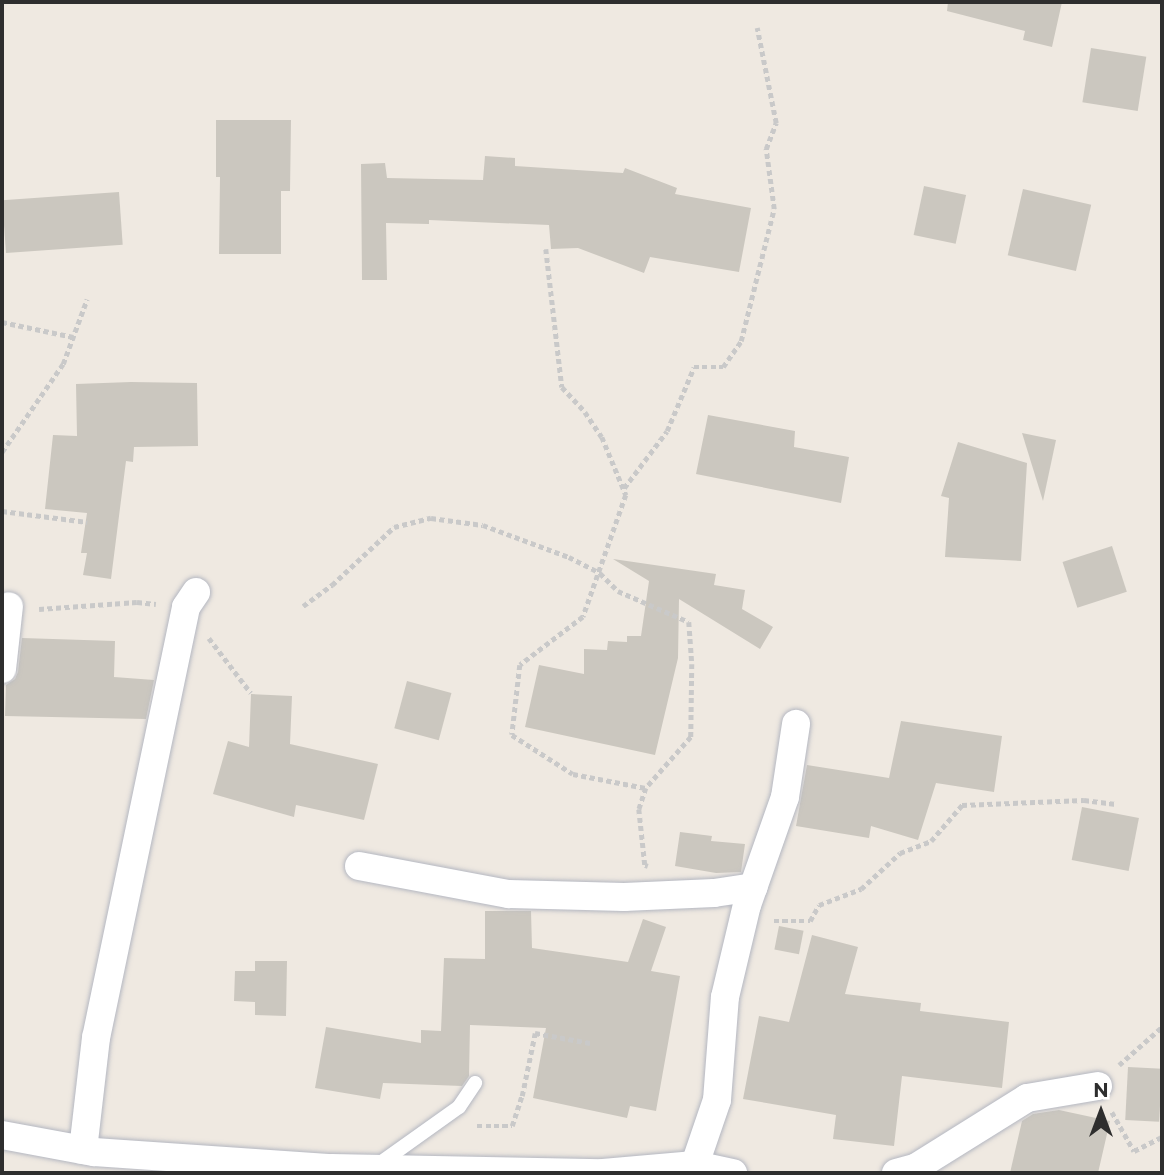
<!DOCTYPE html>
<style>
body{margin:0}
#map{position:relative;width:1164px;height:1175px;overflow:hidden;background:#efe9e1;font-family:Montserrat,sans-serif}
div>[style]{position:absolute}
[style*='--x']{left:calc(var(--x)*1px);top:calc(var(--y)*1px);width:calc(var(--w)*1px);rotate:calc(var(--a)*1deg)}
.building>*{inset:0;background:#cbc7bf;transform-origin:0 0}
.path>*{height:4.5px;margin-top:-2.25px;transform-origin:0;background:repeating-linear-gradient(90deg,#c9c9c9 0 5px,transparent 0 8.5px)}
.roads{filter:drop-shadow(0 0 2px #b4b7c1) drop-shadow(0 0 2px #b4b7c1)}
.lane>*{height:14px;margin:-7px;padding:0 7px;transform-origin:7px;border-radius:7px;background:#fff}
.street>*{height:28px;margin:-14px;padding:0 14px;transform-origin:14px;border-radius:14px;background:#fff}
span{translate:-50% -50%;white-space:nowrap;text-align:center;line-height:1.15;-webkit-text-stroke:5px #fff;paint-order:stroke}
.frame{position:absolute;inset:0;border:4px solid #2e2e2e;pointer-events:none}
.north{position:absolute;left:1066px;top:1077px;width:70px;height:70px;-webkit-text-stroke:5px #fff;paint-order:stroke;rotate:0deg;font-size:19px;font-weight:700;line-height:28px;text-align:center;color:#2e2e2e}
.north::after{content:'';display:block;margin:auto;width:24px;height:32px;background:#2e2e2e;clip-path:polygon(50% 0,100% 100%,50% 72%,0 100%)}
</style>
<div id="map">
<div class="building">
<div style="clip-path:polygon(948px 2px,1062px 2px,1052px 47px,1023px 40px,1025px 31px,947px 11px)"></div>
<div style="left:1091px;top:48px;width:56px;height:55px;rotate:9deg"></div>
<div style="clip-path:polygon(216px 120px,291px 120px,290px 191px,281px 191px,281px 254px,219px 254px,220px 177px,216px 177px)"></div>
<div style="clip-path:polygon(485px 156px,515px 158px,515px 166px,623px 173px,625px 168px,677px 188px,675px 194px,751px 208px,739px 272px,650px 257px,644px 273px,578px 248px,551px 249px,549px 225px,429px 220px,429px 224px,386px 223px,387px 280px,362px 280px,361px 164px,385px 163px,387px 178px,483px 180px)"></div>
<div style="left:924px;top:186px;width:43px;height:50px;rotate:12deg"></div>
<div style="left:1023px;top:189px;width:70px;height:68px;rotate:13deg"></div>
<div style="left:119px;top:192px;width:53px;height:117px;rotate:86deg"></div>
<div style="clip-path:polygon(131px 382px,197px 383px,198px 446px,134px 447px,133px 462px,126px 461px,111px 579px,83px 575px,87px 553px,81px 553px,87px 513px,45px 509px,53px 435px,77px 436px,76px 384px)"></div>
<div style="clip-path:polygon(708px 415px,795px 431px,794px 447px,849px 457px,841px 503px,696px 474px)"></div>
<div style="clip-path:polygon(1022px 433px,1056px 440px,1043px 501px)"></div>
<div style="clip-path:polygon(958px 442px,1027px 463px,1021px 561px,945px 557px,949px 498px,941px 496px)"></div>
<div style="left:1112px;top:546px;width:48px;height:52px;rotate:72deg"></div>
<div style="clip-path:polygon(613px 559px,716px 574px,714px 585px,745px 590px,742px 609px,773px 627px,760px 649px,679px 599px,678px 658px,655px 755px,525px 727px,539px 665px,584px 674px,584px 649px,607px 650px,608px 641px,627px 642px,627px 636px,641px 636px,649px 581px)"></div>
<div style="clip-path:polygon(22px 638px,115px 641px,114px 677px,154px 680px,146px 719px,5px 716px,6px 685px,15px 679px,18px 672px)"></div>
<div style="left:407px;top:681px;width:46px;height:49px;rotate:15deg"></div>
<div style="clip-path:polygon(251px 694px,292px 696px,290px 744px,378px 764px,364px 820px,296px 805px,294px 817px,213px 794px,228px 741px,249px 747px)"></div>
<div style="clip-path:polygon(901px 721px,1002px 736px,994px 792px,936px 783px,918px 840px,871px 826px,869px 838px,796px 826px,807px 765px,889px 778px)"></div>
<div style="left:1082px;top:807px;width:58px;height:54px;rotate:11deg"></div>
<div style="clip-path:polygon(680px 832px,712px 836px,711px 841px,745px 844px,741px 872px,716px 873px,675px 866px)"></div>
<div style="clip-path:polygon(485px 911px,531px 911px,532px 948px,628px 962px,643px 919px,666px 927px,651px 971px,680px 976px,656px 1111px,630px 1106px,627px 1118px,533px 1098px,546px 1028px,470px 1025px,469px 1076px,462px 1086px,383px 1083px,380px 1099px,315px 1088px,326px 1027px,421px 1043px,421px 1030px,441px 1031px,444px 958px,485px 959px)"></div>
<div style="left:779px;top:926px;width:25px;height:24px;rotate:11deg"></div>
<div style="clip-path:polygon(812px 935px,858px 947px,845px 994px,921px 1003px,920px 1011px,1009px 1022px,1002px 1088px,902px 1076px,894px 1146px,833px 1139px,836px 1115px,743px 1099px,759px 1016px,789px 1022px)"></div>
<div style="clip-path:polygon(255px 961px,287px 961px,286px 1016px,255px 1015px,255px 1002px,234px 1001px,235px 971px,255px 971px)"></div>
<div style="left:1128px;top:1067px;width:34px;height:53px;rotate:3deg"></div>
<div style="clip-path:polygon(1059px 1110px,1110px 1121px,1098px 1173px,1010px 1173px,1022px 1121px,1033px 1114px)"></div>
</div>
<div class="path">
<div style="--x:546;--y:249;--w:139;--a:83.4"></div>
<div style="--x:562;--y:387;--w:34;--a:47"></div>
<div style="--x:585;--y:412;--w:30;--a:56"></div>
<div style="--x:602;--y:437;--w:63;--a:67.5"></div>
<div style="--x:626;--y:495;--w:129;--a:109.4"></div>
<div style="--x:583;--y:617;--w:79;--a:142.7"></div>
<div style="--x:520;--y:665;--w:70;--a:96.5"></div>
<div style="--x:512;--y:735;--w:72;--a:32.6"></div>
<div style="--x:573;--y:774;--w:74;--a:10.9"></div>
<div style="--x:2;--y:322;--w:73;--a:11.9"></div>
<div style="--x:2;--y:452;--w:107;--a:-55.3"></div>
<div style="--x:63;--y:364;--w:69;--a:-69.7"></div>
<div style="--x:624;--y:488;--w:71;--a:-53"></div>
<div style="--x:667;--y:431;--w:69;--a:-67.1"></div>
<div style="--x:694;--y:367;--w:29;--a:0"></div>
<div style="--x:723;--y:367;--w:32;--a:-55"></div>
<div style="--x:741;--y:341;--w:136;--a:-76"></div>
<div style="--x:774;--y:209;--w:61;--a:-97.6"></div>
<div style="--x:766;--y:149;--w:28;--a:-69"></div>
<div style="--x:776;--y:123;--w:97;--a:-101.3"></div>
<div style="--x:2;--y:511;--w:86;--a:7.4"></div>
<div style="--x:303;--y:606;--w:36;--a:-36"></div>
<div style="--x:332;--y:585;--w:85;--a:-43.1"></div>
<div style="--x:394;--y:527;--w:38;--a:-14"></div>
<div style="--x:431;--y:518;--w:52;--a:7.7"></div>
<div style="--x:483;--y:525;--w:92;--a:20.4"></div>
<div style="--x:569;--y:557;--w:35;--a:27"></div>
<div style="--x:600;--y:573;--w:25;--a:45"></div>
<div style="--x:618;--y:591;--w:77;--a:23.6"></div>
<div style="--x:689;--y:622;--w:42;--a:85.9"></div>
<div style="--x:692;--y:664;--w:73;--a:90.8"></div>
<div style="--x:691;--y:737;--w:68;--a:131.4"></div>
<div style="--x:646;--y:788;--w:22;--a:108"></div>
<div style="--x:639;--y:809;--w:56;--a:83.9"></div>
<div style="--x:645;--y:865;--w:3;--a:18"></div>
<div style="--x:39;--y:609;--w:98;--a:-4.1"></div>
<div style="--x:137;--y:602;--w:19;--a:6"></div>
<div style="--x:209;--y:638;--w:69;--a:52.6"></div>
<div style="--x:774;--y:921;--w:36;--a:0"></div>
<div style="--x:810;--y:921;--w:18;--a:-61"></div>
<div style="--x:819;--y:905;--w:45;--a:-20.9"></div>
<div style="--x:861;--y:889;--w:53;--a:-42.7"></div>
<div style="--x:900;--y:853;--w:33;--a:-21"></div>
<div style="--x:931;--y:841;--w:48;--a:-49.3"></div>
<div style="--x:962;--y:805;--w:122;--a:-2.3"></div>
<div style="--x:1084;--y:800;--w:32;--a:7"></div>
<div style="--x:1119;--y:1065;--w:57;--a:-41.5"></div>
<div style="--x:1112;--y:1112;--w:45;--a:60.6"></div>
<div style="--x:1134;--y:1151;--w:31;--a:-27"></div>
<div style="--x:477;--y:1126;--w:35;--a:0"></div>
<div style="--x:512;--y:1126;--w:32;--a:-72"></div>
<div style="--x:522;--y:1096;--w:64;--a:-78.3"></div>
<div style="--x:535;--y:1033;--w:56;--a:10.3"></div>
</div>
<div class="roads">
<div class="lane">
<div style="--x:379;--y:1164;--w:98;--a:-35.5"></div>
<div style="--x:459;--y:1107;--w:29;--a:-56"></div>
</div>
<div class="street">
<div style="--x:2;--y:669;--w:63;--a:-83.7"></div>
<div style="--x:359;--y:866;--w:153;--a:10.6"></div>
<div style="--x:509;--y:894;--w:115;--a:1.5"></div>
<div style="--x:624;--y:897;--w:90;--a:-2.5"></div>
<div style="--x:714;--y:893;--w:40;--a:-8.5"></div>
<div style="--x:2;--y:1135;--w:94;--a:10.5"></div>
<div style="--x:94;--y:1152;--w:238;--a:3.9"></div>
<div style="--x:331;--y:1168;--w:271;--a:1.1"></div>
<div style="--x:83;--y:1150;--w:113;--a:-83.4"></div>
<div style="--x:96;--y:1038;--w:440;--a:-78.2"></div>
<div style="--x:186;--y:607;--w:18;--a:-56"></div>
<div style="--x:603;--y:1173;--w:92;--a:-5"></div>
<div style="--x:695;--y:1165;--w:39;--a:12"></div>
<div style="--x:692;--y:1173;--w:77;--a:-71.1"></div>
<div style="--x:717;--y:1100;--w:103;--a:-85.6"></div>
<div style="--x:725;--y:997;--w:95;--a:-76.6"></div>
<div style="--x:747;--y:905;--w:114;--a:-70.6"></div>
<div style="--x:785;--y:797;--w:74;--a:-81.4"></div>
<div style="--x:896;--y:1173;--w:20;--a:-15"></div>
<div style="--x:915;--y:1168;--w:132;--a:-32"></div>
<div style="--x:1027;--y:1098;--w:72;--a:-9.6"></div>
</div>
</div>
<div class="frame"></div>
<div class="north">N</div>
</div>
